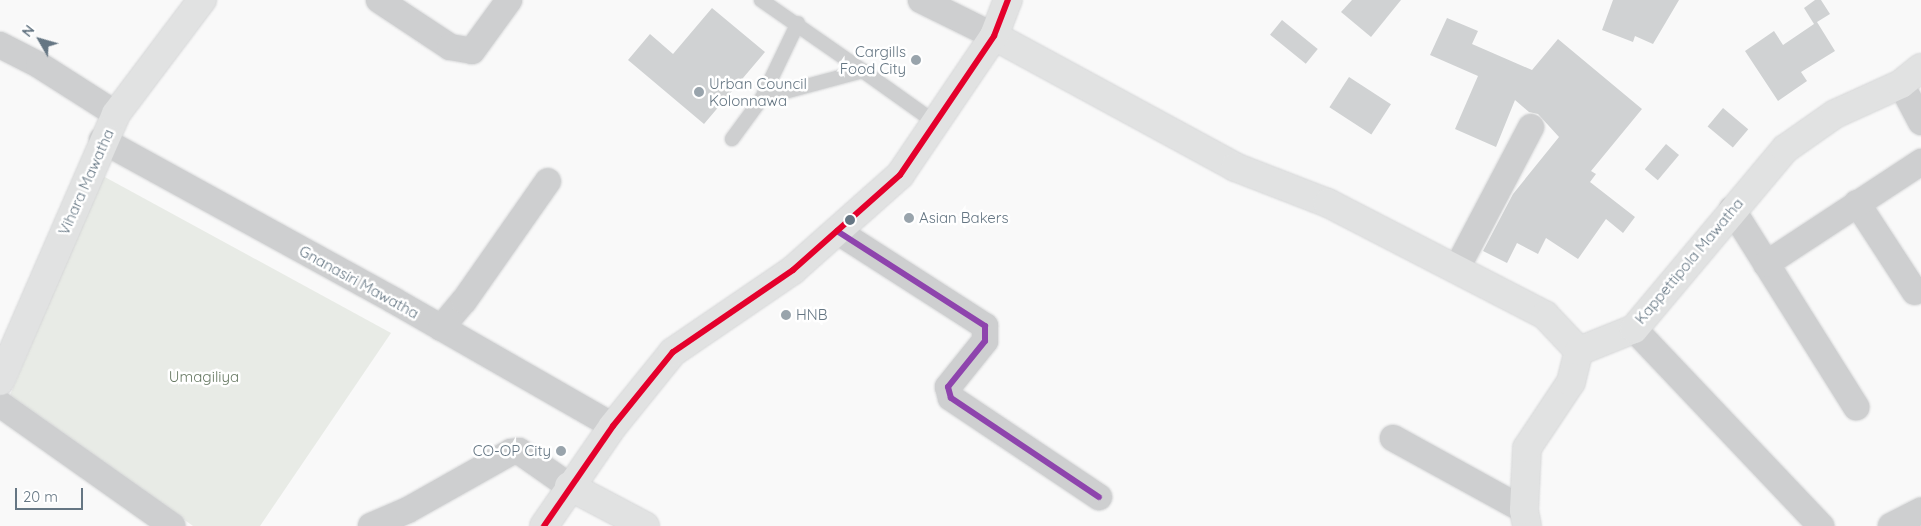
<!DOCTYPE html>
<style>
body{margin:0}
#map{position:relative;width:1921px;height:526px;overflow:hidden;background:#f9f9f9;font-family:Quicksand,sans-serif}
div>[style]{position:absolute}
[style*='--x']{left:calc(var(--x)*1px);top:calc(var(--y)*1px);width:calc(var(--w)*1px);rotate:calc(var(--a)*1deg)}
.green>*{inset:0;background:#e8ebe6}
.building>*{inset:0;background:#d0d2d3;transform-origin:0 0}
.roads{filter:drop-shadow(0 0 1px #d5d6d7) drop-shadow(0 0 1px #d5d6d7)}
.lane>*{height:14px;margin:-7px;padding:0 7px;transform-origin:7px;border-radius:7px;background:#cecfd0}
.street>*{height:26px;margin:-13px;padding:0 13px;transform-origin:13px;border-radius:13px;background:#cecfd0}
.secondary>*{height:28px;margin:-14px;padding:0 14px;transform-origin:14px;border-radius:14px;background:#e1e2e2}
.primary>*{height:28px;margin:-14px;padding:0 14px;transform-origin:14px;border-radius:14px;background:#e1e2e2}
.bus-1>*{height:6px;margin:-3px;padding:0 3px;transform-origin:3px;border-radius:3px;background:#8e44ad}
.bus-2>*{height:6px;margin:-3px;padding:0 3px;transform-origin:3px;border-radius:3px;background:#e4002b}
.dots>*{width:14px;height:14px;translate:-50% -50%;box-sizing:border-box;border:2px solid #fff;border-radius:50%}
span{translate:-50% -50%;white-space:nowrap;text-align:center;line-height:1.15;-webkit-text-stroke:5px #fff;paint-order:stroke}
.poi-label{font-size:15px;color:#657683}
.right{translate:-100% -50%;text-align:right}
.left{translate:0 -50%;text-align:left}
.street-label{font-size:15px;color:#657683}
.park-label{font-size:15px;color:#687a64}
.north{position:absolute;left:15px;top:15px;width:50px;height:50px;-webkit-text-stroke:4px #fff;paint-order:stroke;rotate:308deg;font-size:14px;font-weight:700;line-height:20px;text-align:center;color:#657683}
.north::after{content:'';display:block;margin:auto;width:18px;height:22px;background:#657683;clip-path:polygon(50% 0,100% 100%,50% 72%,0 100%)}
.scale{position:absolute;left:15px;top:488px;width:68px;height:22px;box-sizing:border-box;border:2px solid #657683;border-top:0;padding-left:6px;font-size:15px;line-height:18px;white-space:nowrap;color:#657683;-webkit-text-stroke:4px #fff;paint-order:stroke}
</style>
<div id="map">
<div class="green">
<div style="clip-path:polygon(103px 176px,391px 333px,260px 526px,193px 526px,10px 395px)"></div>
</div>
<div class="building">
<div style="clip-path:polygon(1352px 0,1401px 0,1371px 37px,1341px 12px)"></div>
<div style="clip-path:polygon(1613px 0,1679px 0,1653px 44px,1635px 36px,1633px 42px,1602px 30px)"></div>
<div style="clip-path:polygon(1815px 0,1821px 0,1830px 14px,1817px 22px,1835px 51px,1801px 72px,1807px 81px,1778px 101px,1745px 51px,1774px 31px,1783px 45px,1814px 24px,1804px 8px)"></div>
<div style="clip-path:polygon(712px 8px,765px 52px,704px 124px,628px 60px,650px 34px,673px 54px)"></div>
<div style="clip-path:polygon(1447px 18px,1478px 31px,1472px 44px,1532px 70px,1558px 39px,1642px 109px,1591px 171px,1596px 174px,1590px 182px,1635px 217px,1623px 233px,1606px 219px,1578px 259px,1546px 238px,1538px 254px,1517px 243px,1507px 263px,1483px 251px,1513px 194px,1559px 137px,1538px 114px,1529px 112px,1515px 100px,1496px 147px,1455px 129px,1478px 76px,1430px 55px)"></div>
<div style="left:1282px;top:20px;width:46px;height:19px;rotate:39deg"></div>
<div style="left:1349px;top:77px;width:50px;height:36px;rotate:33deg"></div>
<div style="left:1723px;top:108px;width:33px;height:24px;rotate:40deg"></div>
<div style="left:1666px;top:144px;width:17px;height:33px;rotate:40deg"></div>
</div>
<div class="roads">
<div class="lane">
<div style="--x:761;--y:0;--w:124;--a:34.8"></div>
<div style="--x:762;--y:98;--w:83;--a:-64.4"></div>
<div style="--x:732;--y:139;--w:51;--a:-53.8"></div>
<div style="--x:762;--y:98;--w:105;--a:-15"></div>
<div style="--x:863;--y:71;--w:90;--a:35.5"></div>
</div>
<div class="street">
<div style="--x:379;--y:0;--w:85;--a:33.5"></div>
<div style="--x:450;--y:47;--w:22;--a:10"></div>
<div style="--x:472;--y:51;--w:63;--a:-54"></div>
<div style="--x:921;--y:0;--w:81;--a:26.3"></div>
<div style="--x:0;--y:45;--w:44;--a:27.1"></div>
<div style="--x:39;--y:65;--w:91;--a:32.5"></div>
<div style="--x:1901;--y:84;--w:43;--a:62.2"></div>
<div style="--x:102;--y:140;--w:332;--a:28.8"></div>
<div style="--x:393;--y:300;--w:254;--a:29.8"></div>
<div style="--x:1857;--y:203;--w:106;--a:56.9"></div>
<div style="--x:1732;--y:209;--w:234;--a:57.9"></div>
<div style="--x:837;--y:231;--w:176;--a:32.7"></div>
<div style="--x:985;--y:326;--w:15;--a:90"></div>
<div style="--x:985;--y:341;--w:59;--a:128.8"></div>
<div style="--x:948;--y:387;--w:11;--a:75"></div>
<div style="--x:951;--y:398;--w:178;--a:33.8"></div>
<div style="--x:1766;--y:264;--w:186;--a:-33.3"></div>
<div style="--x:1457;--y:268;--w:159;--a:-62.3"></div>
<div style="--x:441;--y:328;--w:35;--a:-50"></div>
<div style="--x:464;--y:301;--w:146;--a:-55"></div>
<div style="--x:1634;--y:329;--w:272;--a:46.5"></div>
<div style="--x:0;--y:404;--w:211;--a:35.3"></div>
<div style="--x:1393;--y:438;--w:149;--a:28.8"></div>
<div style="--x:371;--y:526;--w:40;--a:-23.4"></div>
<div style="--x:408;--y:510;--w:118;--a:-29.4"></div>
<div style="--x:511;--y:452;--w:8;--a:-7"></div>
<div style="--x:519;--y:451;--w:61;--a:35"></div>
<div style="--x:1891;--y:526;--w:34;--a:-27"></div>
</div>
<div class="secondary">
<div style="--x:994;--y:36;--w:274;--a:28.5"></div>
<div style="--x:1235;--y:167;--w:100;--a:21.2"></div>
<div style="--x:1328;--y:203;--w:244;--a:27.3"></div>
<div style="--x:1545;--y:315;--w:50;--a:46.6"></div>
<div style="--x:0;--y:381;--w:291;--a:-66.5"></div>
<div style="--x:116;--y:114;--w:143;--a:-53"></div>
<div style="--x:1527;--y:526;--w:16;--a:-101"></div>
<div style="--x:1524;--y:510;--w:62;--a:-87.2"></div>
<div style="--x:1527;--y:448;--w:79;--a:-56.3"></div>
<div style="--x:1571;--y:382;--w:32;--a:-76"></div>
<div style="--x:1579;--y:351;--w:59;--a:-21.8"></div>
<div style="--x:1634;--y:329;--w:235;--a:-50"></div>
<div style="--x:1785;--y:149;--w:61;--a:-35"></div>
<div style="--x:1835;--y:114;--w:72;--a:-24.4"></div>
<div style="--x:1901;--y:84;--w:26;--a:-39"></div>
</div>
<div class="primary">
<div style="--x:569;--y:486;--w:86;--a:27.8"></div>
<div style="--x:544;--y:526;--w:121;--a:-55.4"></div>
<div style="--x:613;--y:426;--w:95;--a:-51"></div>
<div style="--x:673;--y:352;--w:145;--a:-34.3"></div>
<div style="--x:793;--y:270;--w:143;--a:-41.6"></div>
<div style="--x:900;--y:175;--w:168;--a:-55.9"></div>
<div style="--x:994;--y:36;--w:39;--a:-69"></div>
</div>
</div>
<div class="bus-1">
<div style="--x:837;--y:231;--w:176;--a:32.7"></div>
<div style="--x:985;--y:326;--w:15;--a:90"></div>
<div style="--x:985;--y:341;--w:59;--a:128.8"></div>
<div style="--x:948;--y:387;--w:11;--a:75"></div>
<div style="--x:951;--y:398;--w:178;--a:33.8"></div>
</div>
<div class="bus-2">
<div style="--x:544;--y:526;--w:121;--a:-55.4"></div>
<div style="--x:613;--y:426;--w:95;--a:-51"></div>
<div style="--x:673;--y:352;--w:145;--a:-34.3"></div>
<div style="--x:793;--y:270;--w:143;--a:-41.6"></div>
<div style="--x:900;--y:175;--w:168;--a:-55.9"></div>
<div style="--x:994;--y:36;--w:39;--a:-69"></div>
</div>
<div class="dots">
<div style="left:916px;top:60px;background:#99a4ac"></div>
<div style="left:699px;top:92px;background:#99a4ac"></div>
<div style="left:909px;top:218px;background:#99a4ac"></div>
<div style="left:850px;top:220px;background:#657683"></div>
<div style="left:786px;top:315px;background:#99a4ac"></div>
<div style="left:561px;top:451px;background:#99a4ac"></div>
</div>
<div class="poi-label">
<span class="right" style="left:906px;top:60px">Cargills<br>Food City</span>
<span class="left" style="left:709px;top:92px">Urban Council<br>Kolonnawa</span>
<span class="left" style="left:919px;top:218px">Asian Bakers</span>
<span class="left" style="left:796px;top:315px">HNB</span>
<span class="right" style="left:551px;top:451px">CO-OP City</span>
</div>
<div class="street-label">
<span style="left:86px;top:182px;rotate:-66deg">Vihara Mawatha</span>
<span style="left:1689px;top:261px;rotate:-50deg">Kappettipola Mawatha</span>
<span style="left:359px;top:282px;rotate:29deg">Gnanasiri Mawatha</span>
</div>
<div class="park-label">
<span style="left:204px;top:377px">Umagiliya</span>
</div>
<div class="north">N</div>
<div class="scale">20 m</div>
</div>
